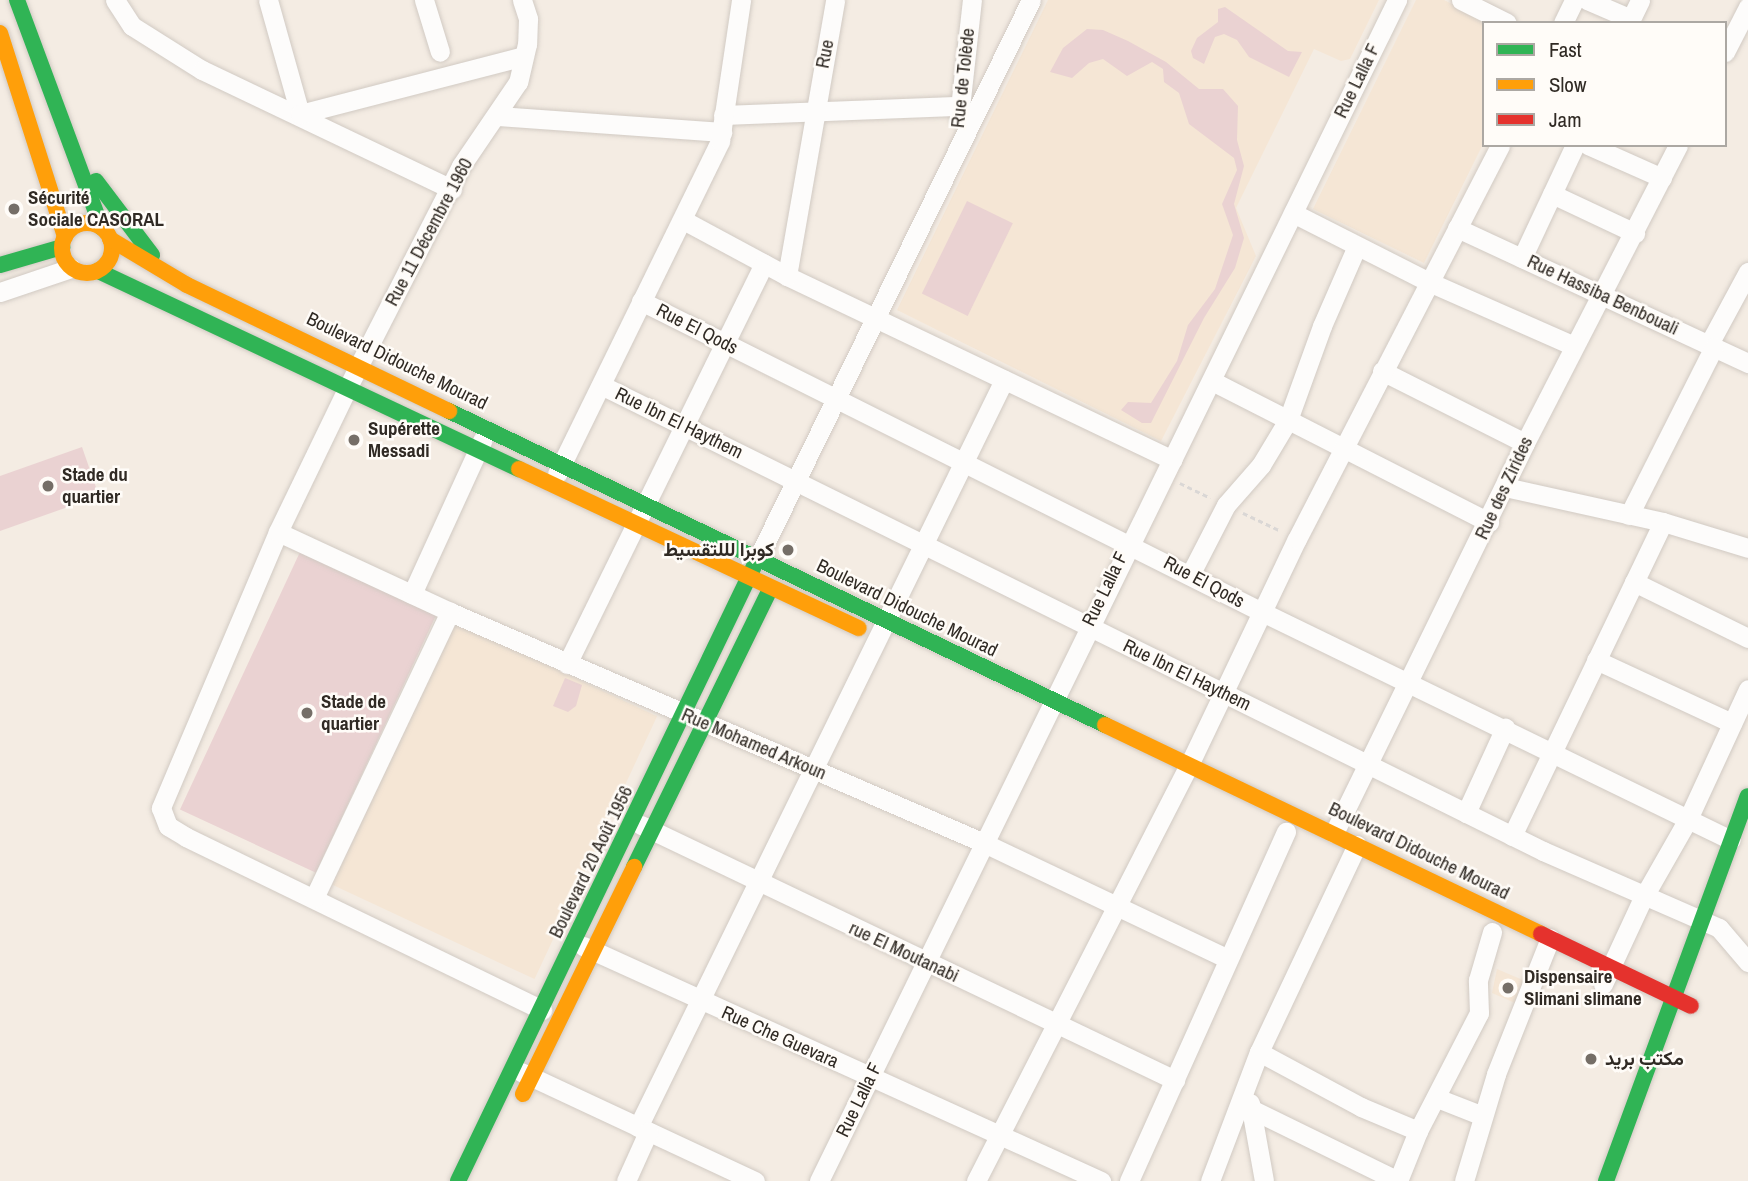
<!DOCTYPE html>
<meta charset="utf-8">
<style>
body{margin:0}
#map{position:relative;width:1748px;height:1181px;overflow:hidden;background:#f4ece3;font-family:"Archivo Narrow",Vazirmatn,sans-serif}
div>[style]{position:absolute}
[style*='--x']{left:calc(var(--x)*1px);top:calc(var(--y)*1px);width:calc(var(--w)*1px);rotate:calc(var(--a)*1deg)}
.built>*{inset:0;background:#f5e6d5;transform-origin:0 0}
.green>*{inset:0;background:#ead2d2;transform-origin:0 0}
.path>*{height:2.5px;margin-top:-1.25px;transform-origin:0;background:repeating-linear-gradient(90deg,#dad7d5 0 5px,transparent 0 8.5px)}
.roads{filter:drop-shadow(0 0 2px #d1cac3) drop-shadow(0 0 2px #d1cac3)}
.street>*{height:19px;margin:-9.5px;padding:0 9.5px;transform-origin:9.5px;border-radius:9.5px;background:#fdfcfb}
.fast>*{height:16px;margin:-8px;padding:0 8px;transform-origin:8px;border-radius:8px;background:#30b455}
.slow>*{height:16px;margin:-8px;padding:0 8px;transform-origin:8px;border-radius:8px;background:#ff9f0a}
.slow>.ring{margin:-8px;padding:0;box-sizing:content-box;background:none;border:16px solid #ff9f0a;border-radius:50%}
.jam>*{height:16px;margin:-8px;padding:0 8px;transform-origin:8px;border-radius:8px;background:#e5322d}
.dots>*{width:19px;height:19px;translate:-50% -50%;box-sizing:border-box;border:4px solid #fffcf8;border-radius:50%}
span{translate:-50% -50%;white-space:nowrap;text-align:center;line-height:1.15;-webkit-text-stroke:5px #fffcf8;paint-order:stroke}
.street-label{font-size:19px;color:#302a24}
.poi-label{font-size:19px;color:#302a24;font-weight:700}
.left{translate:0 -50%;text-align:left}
.right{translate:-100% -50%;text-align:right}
.legend{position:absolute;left:1482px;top:21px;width:245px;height:126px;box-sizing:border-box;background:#fffcf8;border:2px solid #aca8a3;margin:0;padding:9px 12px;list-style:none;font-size:21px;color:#302a24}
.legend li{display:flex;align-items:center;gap:14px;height:35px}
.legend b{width:35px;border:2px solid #aca8a3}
</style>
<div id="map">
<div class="built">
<div style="clip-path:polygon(1048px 0,1379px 0,1350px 59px,1341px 61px,1314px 49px,1236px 208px,1256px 256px,1161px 441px,897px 310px)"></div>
<div style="clip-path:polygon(1416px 0,1444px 0,1490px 23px,1484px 23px,1484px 142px,1424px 263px,1313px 209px)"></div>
<div style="left:455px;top:622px;width:223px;height:290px;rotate:25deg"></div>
<div style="clip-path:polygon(1497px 969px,1525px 981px,1515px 1003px,1492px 993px)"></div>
</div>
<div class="green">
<div style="clip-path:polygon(1225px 7px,1288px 51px,1302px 52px,1289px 77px,1249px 57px,1237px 40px,1224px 34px,1215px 37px,1204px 64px,1193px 58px,1191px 51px,1197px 38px,1218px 22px,1218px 9px)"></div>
<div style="clip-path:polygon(1087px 29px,1103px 30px,1128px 41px,1166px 62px,1199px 89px,1223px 89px,1238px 106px,1237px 140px,1244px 166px,1234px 204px,1244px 238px,1235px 268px,1204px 318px,1151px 423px,1142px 423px,1121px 410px,1128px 402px,1151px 403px,1177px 361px,1188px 325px,1215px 289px,1233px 235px,1222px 204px,1237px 170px,1234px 158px,1189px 124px,1179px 93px,1164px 82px,1163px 69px,1152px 62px,1127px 76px,1103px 59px,1089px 63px,1072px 78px,1050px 72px,1063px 48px)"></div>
<div style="left:967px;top:201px;width:51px;height:103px;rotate:26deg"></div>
<div style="clip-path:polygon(82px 447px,99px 496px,0 531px,0 476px)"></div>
<div style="left:300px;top:552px;width:150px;height:284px;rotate:25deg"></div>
<div style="clip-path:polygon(565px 678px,582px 685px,576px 706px,568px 712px,553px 706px)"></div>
</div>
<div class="path">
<div style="--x:1180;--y:483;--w:34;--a:26"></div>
<div style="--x:1243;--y:513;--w:42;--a:25.3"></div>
</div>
<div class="roads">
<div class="street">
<div style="--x:115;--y:0;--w:31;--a:57"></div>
<div style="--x:132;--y:26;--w:83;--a:32.2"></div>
<div style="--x:202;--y:70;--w:277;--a:25.5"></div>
<div style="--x:268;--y:0;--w:118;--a:74.3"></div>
<div style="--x:300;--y:114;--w:231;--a:-14.5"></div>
<div style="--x:424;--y:0;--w:54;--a:72.9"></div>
<div style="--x:522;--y:0;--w:20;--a:72"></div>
<div style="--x:528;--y:19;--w:25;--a:92"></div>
<div style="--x:527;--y:44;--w:39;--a:103"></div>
<div style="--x:518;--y:82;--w:102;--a:124.2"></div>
<div style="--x:461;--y:166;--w:248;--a:117.1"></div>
<div style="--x:348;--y:387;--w:161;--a:115.8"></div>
<div style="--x:278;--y:532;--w:300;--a:113"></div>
<div style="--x:161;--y:808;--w:19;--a:69"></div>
<div style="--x:168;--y:826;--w:21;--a:31"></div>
<div style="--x:186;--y:837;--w:396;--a:25.9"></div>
<div style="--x:1461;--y:0;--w:51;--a:26.6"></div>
<div style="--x:1587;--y:0;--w:48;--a:23.4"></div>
<div style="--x:1563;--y:23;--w:25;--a:-64"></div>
<div style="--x:1629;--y:23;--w:25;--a:-64"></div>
<div style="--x:1725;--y:52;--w:51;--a:-62.9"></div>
<div style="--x:723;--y:115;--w:238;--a:-2.2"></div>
<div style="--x:498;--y:116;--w:225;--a:4.1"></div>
<div style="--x:959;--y:117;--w:118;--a:-83.7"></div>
<div style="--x:1588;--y:145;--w:81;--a:24"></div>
<div style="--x:1552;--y:194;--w:92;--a:25.2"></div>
<div style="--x:1293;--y:213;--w:153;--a:26.9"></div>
<div style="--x:1429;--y:282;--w:158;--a:23.8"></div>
<div style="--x:685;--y:221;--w:116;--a:28.3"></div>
<div style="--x:787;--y:276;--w:427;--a:25.5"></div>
<div style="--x:1457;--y:228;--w:321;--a:24.9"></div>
<div style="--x:1522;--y:258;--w:125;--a:-64.9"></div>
<div style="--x:787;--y:276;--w:280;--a:-80.1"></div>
<div style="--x:0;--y:292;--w:75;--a:-18.7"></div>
<div style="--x:641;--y:301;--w:695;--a:26.6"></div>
<div style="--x:1262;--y:612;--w:521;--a:25.93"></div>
<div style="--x:1709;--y:344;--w:82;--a:-61.6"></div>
<div style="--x:1382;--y:371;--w:160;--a:26.7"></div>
<div style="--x:1212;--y:381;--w:311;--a:27"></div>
<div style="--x:601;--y:385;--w:1051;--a:26.32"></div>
<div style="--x:1543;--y:851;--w:192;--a:23.6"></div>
<div style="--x:1719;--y:928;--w:45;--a:49.5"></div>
<div style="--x:557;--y:474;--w:371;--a:-63.9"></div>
<div style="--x:720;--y:141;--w:143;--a:-81.5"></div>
<div style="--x:1505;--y:487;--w:162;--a:12.5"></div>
<div style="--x:1663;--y:522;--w:89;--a:17"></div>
<div style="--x:1629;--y:515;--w:188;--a:-63.2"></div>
<div style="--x:278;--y:532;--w:190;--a:24.9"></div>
<div style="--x:450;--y:612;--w:582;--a:23.39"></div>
<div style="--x:984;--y:843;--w:270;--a:25.4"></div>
<div style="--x:757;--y:560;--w:623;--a:-63.93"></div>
<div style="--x:1190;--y:575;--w:79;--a:-62.8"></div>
<div style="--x:1226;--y:505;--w:53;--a:-48.8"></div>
<div style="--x:1261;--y:465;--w:52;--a:-59"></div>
<div style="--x:1288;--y:420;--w:100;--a:-70.1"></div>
<div style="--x:1322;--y:326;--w:87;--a:-66.4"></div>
<div style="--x:1634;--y:582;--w:127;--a:26.2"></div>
<div style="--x:412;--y:594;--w:170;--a:-65.4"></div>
<div style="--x:1596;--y:660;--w:150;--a:24.9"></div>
<div style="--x:567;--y:664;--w:446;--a:-63.8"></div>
<div style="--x:1466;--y:813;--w:94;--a:-65.4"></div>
<div style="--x:641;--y:825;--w:592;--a:25.53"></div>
<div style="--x:1334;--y:833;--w:434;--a:-63.9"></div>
<div style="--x:1525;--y:443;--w:335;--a:-62.8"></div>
<div style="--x:1512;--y:836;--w:348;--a:-64.3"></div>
<div style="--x:314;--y:898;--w:317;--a:-64.6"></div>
<div style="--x:583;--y:946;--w:569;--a:24.4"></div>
<div style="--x:1603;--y:984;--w:95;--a:-65.1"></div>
<div style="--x:1643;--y:898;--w:91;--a:-60.3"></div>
<div style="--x:1688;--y:819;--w:143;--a:-65.2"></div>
<div style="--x:1259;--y:1052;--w:116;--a:28.3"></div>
<div style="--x:1361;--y:1107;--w:62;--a:22.8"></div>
<div style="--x:521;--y:1072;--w:258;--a:25"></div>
<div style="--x:1437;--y:1098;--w:49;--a:21.4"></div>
<div style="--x:1250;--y:1103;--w:79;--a:79.8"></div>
<div style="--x:1251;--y:1109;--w:164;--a:26.1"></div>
<div style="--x:638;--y:1127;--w:832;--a:-63.9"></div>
<div style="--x:626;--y:1181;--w:54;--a:-65.8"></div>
<div style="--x:819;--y:1181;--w:1315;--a:-63.92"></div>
<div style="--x:976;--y:1181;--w:467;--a:-62.9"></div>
<div style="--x:1189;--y:765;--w:250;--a:-64.5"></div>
<div style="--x:1297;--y:539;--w:443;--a:-62.7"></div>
<div style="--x:1129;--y:1181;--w:383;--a:-65.8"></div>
<div style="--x:1210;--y:1181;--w:138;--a:-69.2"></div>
<div style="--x:1259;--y:1052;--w:229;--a:-64.7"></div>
<div style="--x:1398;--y:1181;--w:54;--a:-68.2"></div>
<div style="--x:1418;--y:1131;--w:133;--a:-62.7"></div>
<div style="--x:1479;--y:1013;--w:33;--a:-92"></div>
<div style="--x:1478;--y:980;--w:50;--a:-73.7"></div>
<div style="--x:1464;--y:1181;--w:112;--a:-73.3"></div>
<div style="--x:1496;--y:1074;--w:146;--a:-68.3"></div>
</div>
<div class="fast">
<div style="--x:17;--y:0;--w:243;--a:69.6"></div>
<div style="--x:96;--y:181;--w:93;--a:52.9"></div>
<div style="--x:0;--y:265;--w:65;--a:-16.2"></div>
<div style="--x:98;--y:271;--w:465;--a:25.2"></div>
<div style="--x:449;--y:411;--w:727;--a:25.58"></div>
<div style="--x:634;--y:867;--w:309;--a:-63.9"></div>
<div style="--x:458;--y:1181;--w:687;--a:-64.29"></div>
<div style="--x:1606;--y:1181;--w:410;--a:-69.8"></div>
</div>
<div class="slow">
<div style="--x:0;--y:33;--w:214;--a:72.3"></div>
<div class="ring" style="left:62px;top:223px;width:34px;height:34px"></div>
<div style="--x:110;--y:239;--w:90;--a:30.9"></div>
<div style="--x:187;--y:285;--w:291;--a:25.7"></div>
<div style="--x:519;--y:469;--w:375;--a:25.1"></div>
<div style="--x:1105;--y:725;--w:484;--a:25.6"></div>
<div style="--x:523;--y:1094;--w:253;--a:-63.9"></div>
</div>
<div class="jam">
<div style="--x:1541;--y:934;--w:166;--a:25.6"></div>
</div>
</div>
<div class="dots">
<div style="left:14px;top:209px;background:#756e67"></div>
<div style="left:354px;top:440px;background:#756e67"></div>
<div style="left:48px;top:486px;background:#756e67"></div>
<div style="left:788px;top:550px;background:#756e67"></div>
<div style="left:307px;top:713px;background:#756e67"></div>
<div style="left:1508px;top:988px;background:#756e67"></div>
<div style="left:1591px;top:1059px;background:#756e67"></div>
</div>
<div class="street-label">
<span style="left:825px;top:54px;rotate:-79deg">Rue</span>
<span style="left:963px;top:78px;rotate:-84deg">Rue de Tolède</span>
<span style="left:1357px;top:81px;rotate:-64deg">Rue Lalla F</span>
<span style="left:429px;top:232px;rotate:-62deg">Rue 11 Décembre 1960</span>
<span style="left:1603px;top:295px;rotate:25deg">Rue Hassiba Benbouali</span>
<span style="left:697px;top:329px;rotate:27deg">Rue El Qods</span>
<span style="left:397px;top:361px;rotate:26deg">Boulevard Didouche Mourad</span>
<span style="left:679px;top:423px;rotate:26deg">Rue Ibn El Haythem</span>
<span style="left:1504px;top:488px;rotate:-65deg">Rue des Zirides</span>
<span style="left:1204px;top:582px;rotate:28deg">Rue El Qods</span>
<span style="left:1105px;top:589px;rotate:-64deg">Rue Lalla F</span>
<span style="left:907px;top:608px;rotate:26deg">Boulevard Didouche Mourad</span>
<span style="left:1187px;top:675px;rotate:26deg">Rue Ibn El Haythem</span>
<span style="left:754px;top:744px;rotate:23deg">Rue Mohamed Arkoun</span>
<span style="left:1419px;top:851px;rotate:26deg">Boulevard Didouche Mourad</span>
<span style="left:591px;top:862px;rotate:-64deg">Boulevard 20 Août 1956</span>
<span style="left:904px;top:952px;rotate:25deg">rue El Moutanabi</span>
<span style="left:780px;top:1037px;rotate:24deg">Rue Che Guevara</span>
<span style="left:859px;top:1100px;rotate:-64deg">Rue Lalla F</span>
</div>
<div class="poi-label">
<span class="left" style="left:28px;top:209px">Sécurité<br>Sociale CASORAL</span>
<span class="left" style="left:368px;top:440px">Supérette<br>Messadi</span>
<span class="left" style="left:62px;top:486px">Stade du<br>quartier</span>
<span class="right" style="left:774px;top:550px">كوبرا لللتقسيط</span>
<span class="left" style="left:321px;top:713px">Stade de<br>quartier</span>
<span class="left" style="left:1524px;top:988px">Dispensaire<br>Slimani slimane</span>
<span class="left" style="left:1605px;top:1059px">مكتب بريد</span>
</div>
<ul class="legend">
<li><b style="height:9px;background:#30b455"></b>Fast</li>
<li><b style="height:9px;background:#ff9f0a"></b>Slow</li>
<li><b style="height:9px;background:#e5322d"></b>Jam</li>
</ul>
</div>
